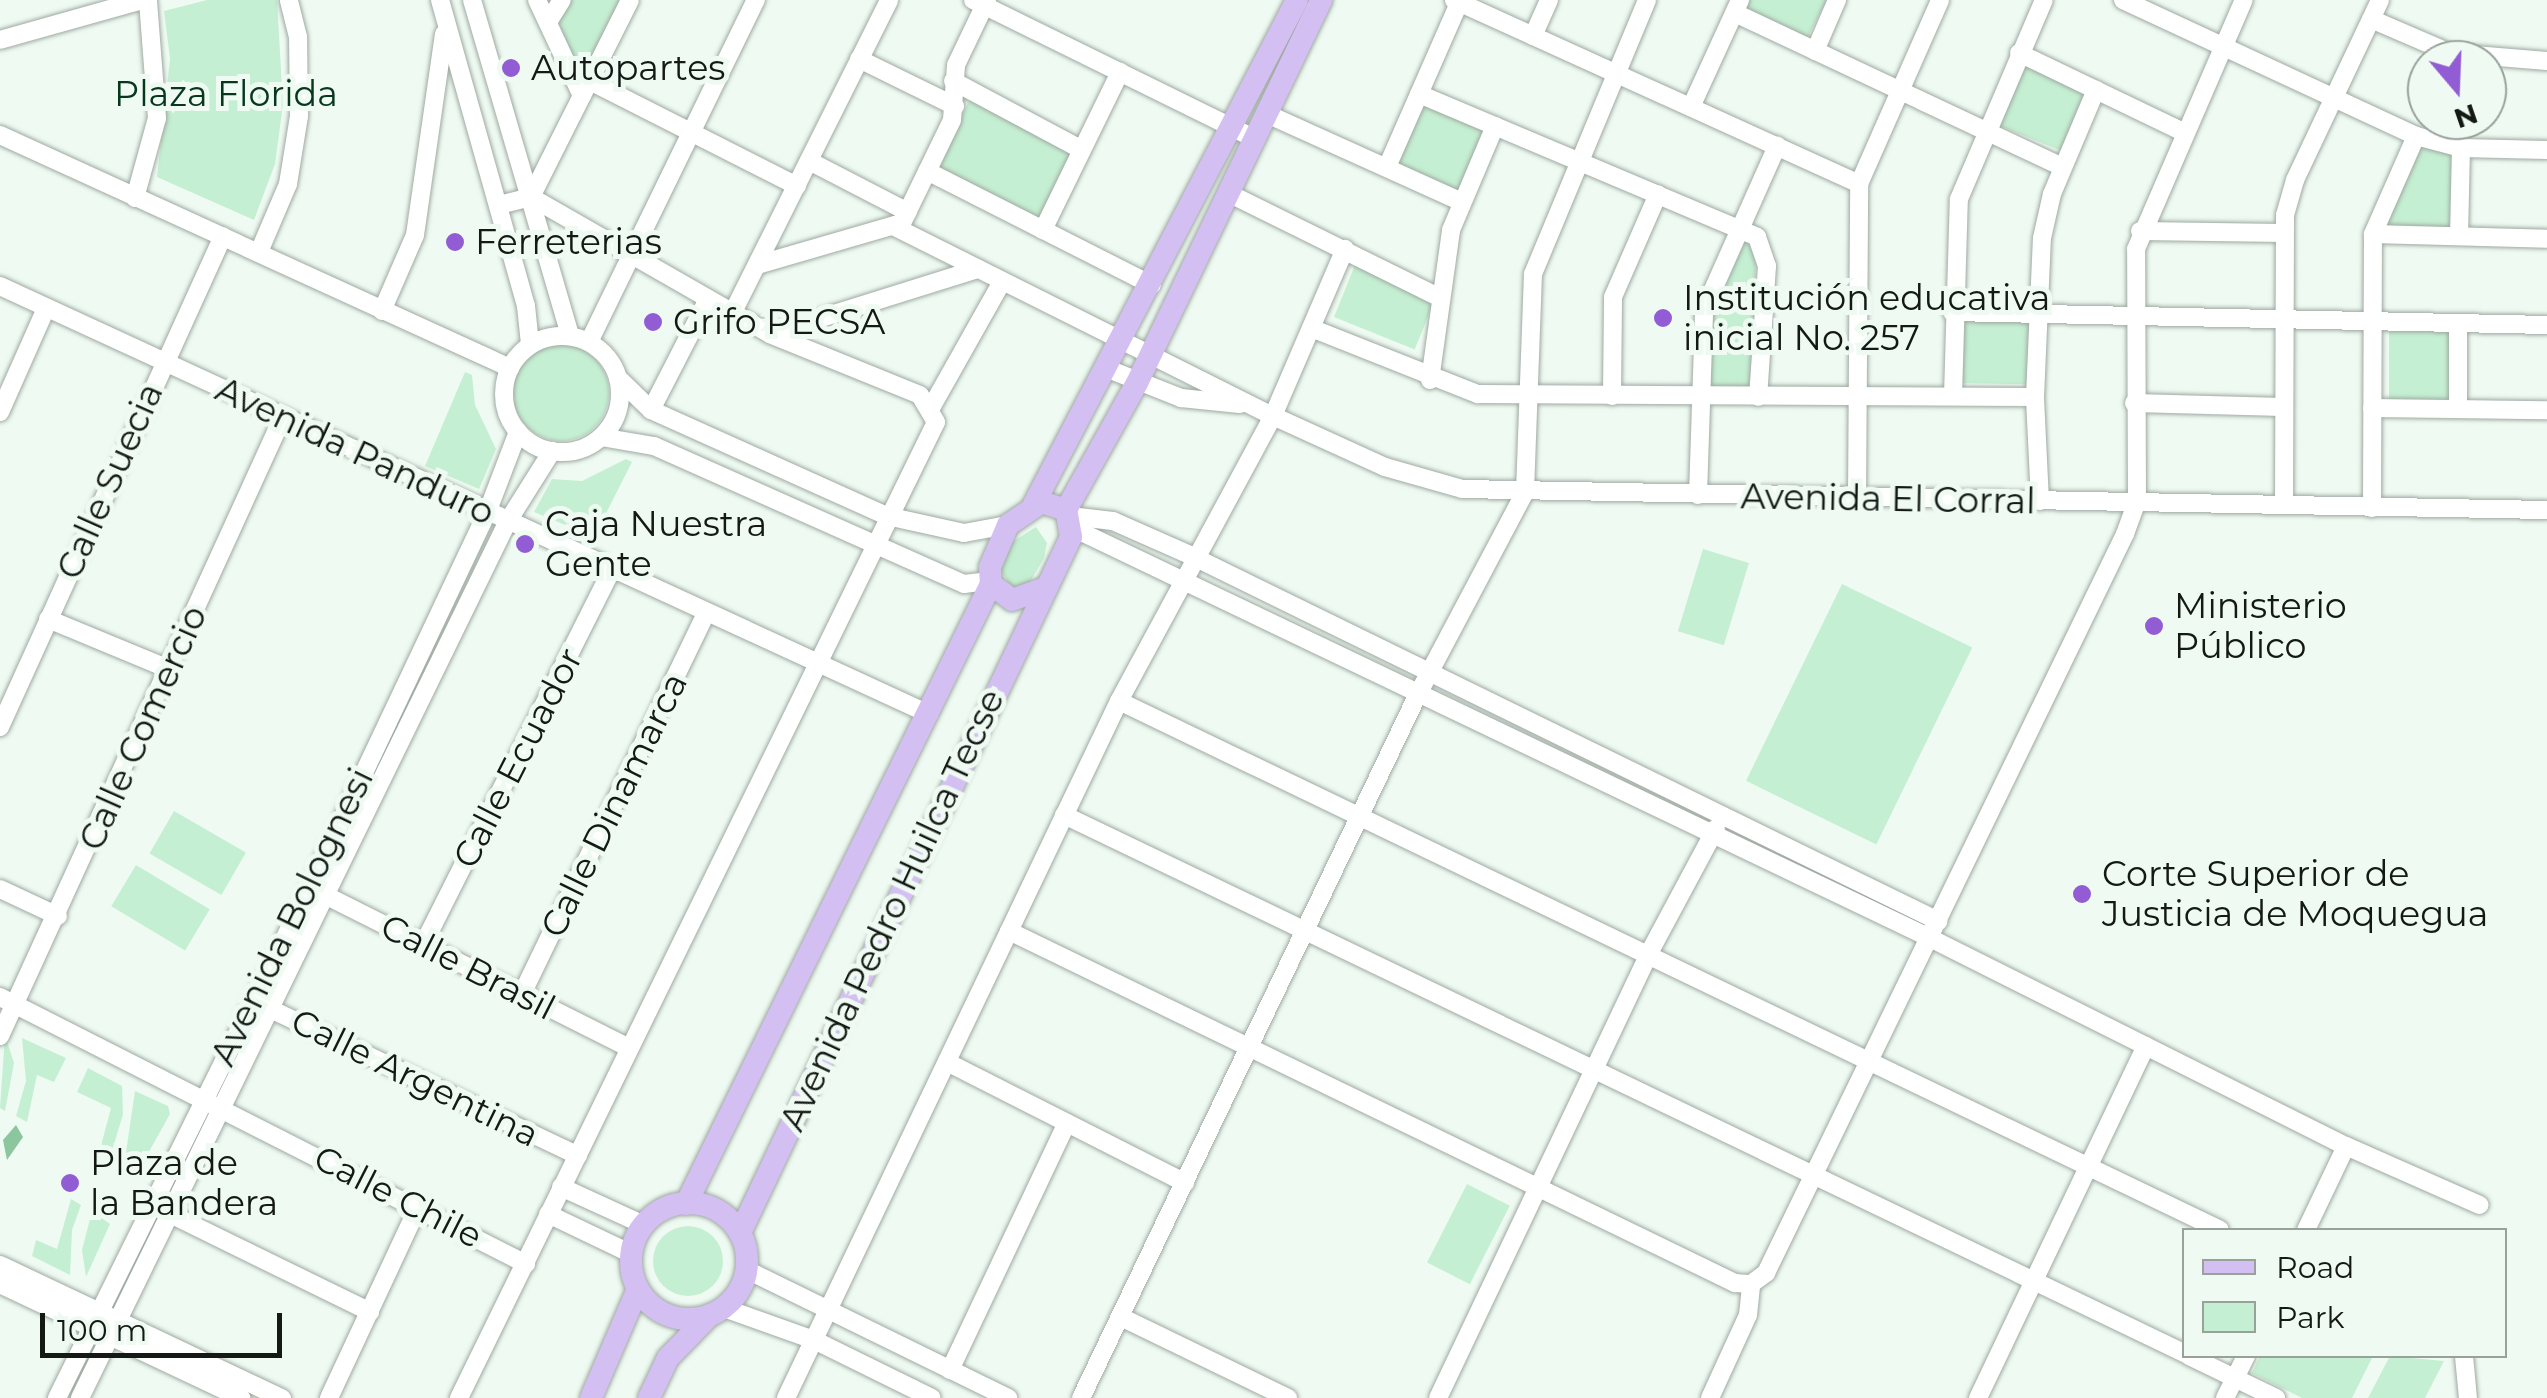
<!DOCTYPE html>
<meta charset="utf-8">
<style>
body{margin:0}
#map{position:relative;width:2547px;height:1398px;overflow:hidden;background:#effbf2;font-family:Montserrat,sans-serif}
div>[style]{position:absolute}
[style*='--x']{left:calc(var(--x)*1px);top:calc(var(--y)*1px);width:calc(var(--w)*1px);rotate:calc(var(--a)*1deg)}
.green>*{inset:0;background:#c5efd2;transform-origin:0 0}
.round{border-radius:50%}
.water>*{inset:0;background:#8bc69e}
.roads{filter:drop-shadow(0 0 2px #9ea9a1) drop-shadow(0 0 2px #9ea9a1)}
.minor>*{height:18px;margin:-9px;padding:0 9px;transform-origin:9px;border-radius:9px;background:#fff}
.minor>.ring{margin:-9px;padding:0;box-sizing:content-box;background:none;border:18px solid #fff;border-radius:50%}
.major>*{height:22px;margin:-11px;padding:0 11px;transform-origin:11px;border-radius:11px;background:#d3bff1}
.major>.ring{margin:-11px;padding:0;box-sizing:content-box;background:none;border:22px solid #d3bff1;border-radius:50%}
.dots>*{width:28px;height:28px;translate:-50% -50%;box-sizing:border-box;border:5px solid #effbf2;border-radius:50%}
span{translate:-50% -50%;white-space:nowrap;text-align:center;line-height:1.15;-webkit-text-stroke:10px #effbf2;paint-order:stroke}
.poi-label{font-size:35px;color:#151916}
.left{translate:0 -50%;text-align:left}
.park-label{font-size:35px;color:#07371d}
.street-label{font-size:35px;color:#151916}
.legend{position:absolute;left:2182px;top:1228px;width:325px;height:130px;box-sizing:border-box;background:#effbf2;border:2px solid #98a19a;margin:0;padding:12px 18px;list-style:none;font-size:30px;color:#151916}
.legend li{display:flex;align-items:center;gap:20px;height:50px}
.legend b{width:50px;border:2px solid #98a19a}
.north{position:absolute;left:2407px;top:40px;width:100px;height:100px;box-sizing:border-box;background:#effbf2;border:2px solid #98a19a;border-radius:50%;rotate:161deg;font-size:28px;font-weight:700;line-height:40px;text-align:center;color:#151916}
.north::after{content:'';display:block;margin:auto;width:35px;height:45px;background:#925cd4;clip-path:polygon(50% 0,100% 100%,50% 72%,0 100%)}
.scale{position:absolute;left:40px;top:1313px;width:242px;height:45px;box-sizing:border-box;border:5px solid #151916;border-top:0;padding-left:12px;font-size:30px;line-height:35px;white-space:nowrap;color:#151916;-webkit-text-stroke:8px #effbf2;paint-order:stroke}
</style>
<div id="map">
<div class="green">
<div style="clip-path:polygon(207px 0,277px 0,283px 105px,275px 164px,254px 220px,157px 177px,170px 59px,164px 11px)"></div>
<div style="clip-path:polygon(568px 0,621px 0,587px 69px,574px 75px,558px 18px)"></div>
<div style="clip-path:polygon(1744px 0,1827px 0,1804px 44px,1737px 16px)"></div>
<div style="left:2020px;top:64px;width:74px;height:65px;rotate:22deg"></div>
<div style="left:970px;top:99px;width:117px;height:78px;rotate:27deg"></div>
<div style="left:1421px;top:99px;width:74px;height:73px;rotate:23deg"></div>
<div style="clip-path:polygon(2417px 145px,2454px 154px,2453px 232px,2379px 231px)"></div>
<div style="clip-path:polygon(1738px 240px,1756px 248px,1753px 391px,1703px 390px,1708px 313px)"></div>
<div style="left:1355px;top:265px;width:87px;height:56px;rotate:22deg"></div>
<div style="left:1955px;top:320px;width:77px;height:63px;rotate:1deg"></div>
<div style="left:2389px;top:329px;width:60px;height:72px"></div>
<div class="round" style="left:513px;top:345px;width:96px;height:96px"></div>
<div style="clip-path:polygon(465px 372px,472px 375px,475px 405px,496px 449px,479px 489px,425px 466px)"></div>
<div style="clip-path:polygon(626px 459px,632px 462px,594px 537px,534px 512px,552px 479px,582px 481px)"></div>
<div style="clip-path:polygon(1036px 527px,1047px 543px,1044px 558px,1030px 582px,1012px 589px,1001px 570px,1009px 544px)"></div>
<div style="left:1703px;top:549px;width:48px;height:86px;rotate:17deg"></div>
<div style="left:1842px;top:584px;width:145px;height:219px;rotate:26deg"></div>
<div style="left:174px;top:811px;width:83px;height:49px;rotate:30deg"></div>
<div style="left:136px;top:865px;width:86px;height:48px;rotate:31deg"></div>
<div style="clip-path:polygon(5px 1035px,14px 1063px,5px 1111px,0 1108px)"></div>
<div style="clip-path:polygon(22px 1038px,66px 1058px,54px 1082px,37px 1075px,27px 1122px,16px 1116px,26px 1081px)"></div>
<div style="clip-path:polygon(88px 1068px,122px 1086px,123px 1114px,110px 1158px,99px 1153px,111px 1108px,77px 1092px)"></div>
<div style="clip-path:polygon(135px 1091px,168px 1106px,170px 1114px,141px 1166px,125px 1159px)"></div>
<div style="left:1467px;top:1184px;width:48px;height:88px;rotate:27deg"></div>
<div style="clip-path:polygon(71px 1199px,81px 1205px,72px 1230px,70px 1275px,32px 1256px,36px 1240px,57px 1249px)"></div>
<div style="clip-path:polygon(92px 1211px,110px 1224px,86px 1277px,82px 1250px)"></div>
<div class="round" style="left:653px;top:1226px;width:70px;height:70px"></div>
<div style="clip-path:polygon(2260px 1356px,2373px 1356px,2352px 1398px,2302px 1398px,2252px 1373px)"></div>
<div style="clip-path:polygon(2390px 1356px,2444px 1361px,2425px 1398px,2368px 1398px)"></div>
</div>
<div class="water">
<div style="clip-path:polygon(16px 1125px,23px 1137px,7px 1160px,3px 1140px)"></div>
</div>
<div class="roads">
<div class="minor">
<div style="--x:440;--y:0;--w:318;--a:74.3"></div>
<div style="--x:526;--y:306;--w:39;--a:84"></div>
<div style="--x:472;--y:0;--w:350;--a:73.7"></div>
<div style="--x:537;--y:0;--w:106;--a:64.9"></div>
<div style="--x:973;--y:0;--w:314;--a:26.2"></div>
<div style="--x:1454;--y:0;--w:445;--a:24.4"></div>
<div style="--x:2123;--y:0;--w:323;--a:24.9"></div>
<div style="--x:2416;--y:136;--w:47;--a:14.9"></div>
<div style="--x:2461;--y:148;--w:86;--a:1.3"></div>
<div style="--x:1735;--y:13;--w:361;--a:25.2"></div>
<div style="--x:550;--y:19;--w:22;--a:-58"></div>
<div style="--x:2371;--y:19;--w:86;--a:23.3"></div>
<div style="--x:2450;--y:53;--w:97;--a:4.7"></div>
<div style="--x:1533;--y:36;--w:39;--a:-66"></div>
<div style="--x:0;--y:40;--w:148;--a:-15.7"></div>
<div style="--x:1815;--y:51;--w:56;--a:-66.7"></div>
<div style="--x:2019;--y:53;--w:182;--a:25.7"></div>
<div style="--x:859;--y:59;--w:107;--a:26.1"></div>
<div style="--x:590;--y:81;--w:232;--a:26.9"></div>
<div style="--x:953;--y:81;--w:146;--a:28.1"></div>
<div style="--x:1419;--y:94;--w:367;--a:22.9"></div>
<div style="--x:1757;--y:237;--w:31;--a:71"></div>
<div style="--x:1767;--y:266;--w:131;--a:93.9"></div>
<div style="--x:1691;--y:107;--w:118;--a:-65.4"></div>
<div style="--x:1267;--y:114;--w:212;--a:24.3"></div>
<div style="--x:0;--y:135;--w:561;--a:24.55"></div>
<div style="--x:809;--y:161;--w:111;--a:27.3"></div>
<div style="--x:1387;--y:167;--w:179;--a:-66.3"></div>
<div style="--x:927;--y:171;--w:252;--a:26.9"></div>
<div style="--x:1230;--y:194;--w:232;--a:26.3"></div>
<div style="--x:531;--y:197;--w:220;--a:-63.3"></div>
<div style="--x:135;--y:198;--w:83;--a:-74.6"></div>
<div style="--x:157;--y:118;--w:118;--a:-94.4"></div>
<div style="--x:893;--y:226;--w:425;--a:26.6"></div>
<div style="--x:1273;--y:416;--w:123;--a:24.5"></div>
<div style="--x:1385;--y:467;--w:80;--a:15.9"></div>
<div style="--x:1462;--y:489;--w:1085;--a:1.11"></div>
<div style="--x:1043;--y:230;--w:176;--a:-64"></div>
<div style="--x:2140;--y:231;--w:144;--a:0.8"></div>
<div style="--x:2373;--y:234;--w:174;--a:1.6"></div>
<div style="--x:2459;--y:236;--w:88;--a:-88.7"></div>
<div style="--x:259;--y:252;--w:74;--a:-66.9"></div>
<div style="--x:288;--y:184;--w:69;--a:-80.8"></div>
<div style="--x:299;--y:116;--w:79;--a:-90.7"></div>
<div style="--x:298;--y:37;--w:38;--a:-104"></div>
<div style="--x:757;--y:265;--w:151;--a:-16.2"></div>
<div style="--x:902;--y:223;--w:114;--a:-64.1"></div>
<div style="--x:952;--y:120;--w:55;--a:-85.8"></div>
<div style="--x:956;--y:65;--w:72;--a:-64.5"></div>
<div style="--x:0;--y:286;--w:1023;--a:24.74"></div>
<div style="--x:382;--y:311;--w:83;--a:-66.5"></div>
<div style="--x:415;--y:235;--w:203;--a:-81.8"></div>
<div style="--x:1952;--y:312;--w:595;--a:1.25"></div>
<div style="--x:732;--y:314;--w:351;--a:-63.4"></div>
<div style="--x:2458;--y:323;--w:86;--a:90"></div>
<div style="--x:1311;--y:328;--w:180;--a:21.6"></div>
<div style="--x:1478;--y:394;--w:557;--a:0.31"></div>
<div style="--x:770;--y:334;--w:218;--a:-17.4"></div>
<div class="ring" style="left:504px;top:336px;width:98px;height:98px"></div>
<div style="--x:589;--y:342;--w:381;--a:-64"></div>
<div style="--x:1108;--y:369;--w:79;--a:21.7"></div>
<div style="--x:1181;--y:398;--w:59;--a:5.8"></div>
<div style="--x:618;--y:378;--w:46;--a:44.1"></div>
<div style="--x:651;--y:410;--w:259;--a:24.2"></div>
<div style="--x:887;--y:516;--w:79;--a:12.4"></div>
<div style="--x:964;--y:533;--w:45;--a:-10.3"></div>
<div style="--x:1430;--y:380;--w:151;--a:-82"></div>
<div style="--x:1451;--y:230;--w:113;--a:-67.1"></div>
<div style="--x:1612;--y:396;--w:99;--a:-89.4"></div>
<div style="--x:1613;--y:297;--w:112;--a:-66.4"></div>
<div style="--x:1953;--y:396;--w:197;--a:-88.3"></div>
<div style="--x:1959;--y:199;--w:216;--a:-66.9"></div>
<div style="--x:2134;--y:403;--w:149;--a:1.5"></div>
<div style="--x:932;--y:406;--w:142;--a:-60.6"></div>
<div style="--x:2372;--y:408;--w:175;--a:0.7"></div>
<div style="--x:651;--y:410;--w:123;--a:-62.8"></div>
<div style="--x:0;--y:412;--w:114;--a:-66.1"></div>
<div style="--x:601;--y:437;--w:54;--a:9.6"></div>
<div style="--x:654;--y:446;--w:339;--a:24"></div>
<div style="--x:964;--y:584;--w:26;--a:-7"></div>
<div style="--x:1698;--y:495;--w:185;--a:-88.1"></div>
<div style="--x:1704;--y:310;--w:180;--a:-66"></div>
<div style="--x:1857;--y:499;--w:315;--a:-89.6"></div>
<div style="--x:1859;--y:184;--w:201;--a:-66.2"></div>
<div style="--x:2040;--y:501;--w:104;--a:-92.8"></div>
<div style="--x:2035;--y:397;--w:159;--a:-87.5"></div>
<div style="--x:2042;--y:238;--w:45;--a:-77.2"></div>
<div style="--x:2052;--y:194;--w:113;--a:-67.1"></div>
<div style="--x:2284;--y:505;--w:290;--a:-89.8"></div>
<div style="--x:2285;--y:215;--w:36;--a:-74"></div>
<div style="--x:2295;--y:180;--w:199;--a:-64.7"></div>
<div style="--x:2372;--y:508;--w:274;--a:-89.8"></div>
<div style="--x:2373;--y:234;--w:107;--a:-66.3"></div>
<div style="--x:1070;--y:516;--w:43;--a:6.6"></div>
<div style="--x:1113;--y:521;--w:86;--a:23.9"></div>
<div style="--x:1192;--y:556;--w:831;--a:26.07"></div>
<div style="--x:1073;--y:528;--w:948;--a:25.56"></div>
<div style="--x:1928;--y:937;--w:467;--a:26.6"></div>
<div style="--x:2346;--y:1146;--w:146;--a:23.8"></div>
<div style="--x:48;--y:619;--w:131;--a:22.5"></div>
<div style="--x:1119;--y:701;--w:1221;--a:25.66"></div>
<div style="--x:0;--y:727;--w:539;--a:-65.57"></div>
<div style="--x:1064;--y:815;--w:1243;--a:25.66"></div>
<div style="--x:0;--y:889;--w:64;--a:25"></div>
<div style="--x:319;--y:892;--w:345;--a:26.7"></div>
<div style="--x:1009;--y:931;--w:807;--a:25.87"></div>
<div style="--x:1735;--y:1283;--w:16;--a:4"></div>
<div style="--x:1751;--y:1284;--w:19;--a:-36"></div>
<div style="--x:1766;--y:1273;--w:822;--a:-64.09"></div>
<div style="--x:2125;--y:534;--w:35;--a:-70"></div>
<div style="--x:2137;--y:501;--w:252;--a:-90.2"></div>
<div style="--x:2136;--y:249;--w:271;--a:-66.6"></div>
<div style="--x:423;--y:945;--w:420;--a:-63.3"></div>
<div style="--x:522;--y:994;--w:420;--a:-64.2"></div>
<div style="--x:0;--y:997;--w:590;--a:26.91"></div>
<div style="--x:262;--y:1005;--w:350;--a:25.5"></div>
<div style="--x:0;--y:1036;--w:678;--a:-65.44"></div>
<div style="--x:947;--y:1062;--w:267;--a:26.9"></div>
<div style="--x:561;--y:1187;--w:91;--a:24.6"></div>
<div style="--x:160;--y:1209;--w:234;--a:26.1"></div>
<div style="--x:548;--y:1214;--w:93;--a:25.5"></div>
<div style="--x:2306;--y:1230;--w:93;--a:-64.5"></div>
<div style="--x:0;--y:1265;--w:312;--a:25.3"></div>
<div style="--x:747;--y:1270;--w:291;--a:26.1"></div>
<div style="--x:0;--y:1284;--w:267;--a:25.3"></div>
<div style="--x:724;--y:1308;--w:96;--a:19.6"></div>
<div style="--x:814;--y:1340;--w:131;--a:26.2"></div>
<div style="--x:1121;--y:1317;--w:186;--a:25.9"></div>
<div style="--x:2189;--y:1356;--w:97;--a:25.8"></div>
<div style="--x:2464;--y:1356;--w:42;--a:84.6"></div>
<div style="--x:950;--y:1370;--w:273;--a:-64.7"></div>
<div style="--x:57;--y:1398;--w:570;--a:-63.66"></div>
<div style="--x:310;--y:887;--w:414;--a:-64.7"></div>
<div style="--x:487;--y:513;--w:87;--a:-69.1"></div>
<div style="--x:80;--y:1398;--w:976;--a:-63.99"></div>
<div style="--x:508;--y:521;--w:83;--a:-57.8"></div>
<div style="--x:329;--y:1398;--w:213;--a:-65"></div>
<div style="--x:459;--y:1398;--w:1086;--a:-63.95"></div>
<div style="--x:936;--y:422;--w:31;--a:-121"></div>
<div style="--x:920;--y:395;--w:162;--a:-157.9"></div>
<div style="--x:770;--y:334;--w:275;--a:-150.2"></div>
<div style="--x:531;--y:197;--w:34;--a:166"></div>
<div style="--x:786;--y:1398;--w:772;--a:-64.46"></div>
<div style="--x:1119;--y:701;--w:324;--a:-61.6"></div>
<div style="--x:1273;--y:416;--w:182;--a:-66.7"></div>
<div style="--x:1081;--y:1398;--w:778;--a:-64.42"></div>
<div style="--x:1417;--y:696;--w:231;--a:-62.1"></div>
<div style="--x:1525;--y:492;--w:218;--a:-87.9"></div>
<div style="--x:1533;--y:274;--w:297;--a:-67.4"></div>
<div style="--x:1438;--y:1398;--w:490;--a:-64.6"></div>
<div style="--x:1648;--y:955;--w:144;--a:-61.8"></div>
<div style="--x:1710;--y:1398;--w:91;--a:-65.4"></div>
<div style="--x:1748;--y:1315;--w:31;--a:-84"></div>
<div style="--x:1978;--y:1398;--w:390;--a:-64.5"></div>
<div style="--x:2225;--y:1398;--w:47;--a:-63.4"></div>
</div>
<div class="major">
<div style="--x:1034;--y:504;--w:568;--a:-62.44"></div>
<div style="--x:1066;--y:510;--w:145;--a:-60.8"></div>
<div style="--x:1137;--y:383;--w:425;--a:-64.3"></div>
<div class="ring" style="left:631px;top:1203px;width:94px;height:94px"></div>
<div style="--x:686;--y:1204;--w:691;--a:-63.81"></div>
<div style="--x:740;--y:1233;--w:771;--a:-64.57"></div>
<div style="--x:1071;--y:537;--w:27;--a:-100"></div>
<div style="--x:1066;--y:510;--w:25;--a:-162"></div>
<div style="--x:1042;--y:502;--w:41;--a:145.9"></div>
<div style="--x:1008;--y:525;--w:46;--a:113.2"></div>
<div style="--x:990;--y:567;--w:17;--a:87"></div>
<div style="--x:991;--y:584;--w:26;--a:37"></div>
<div style="--x:1012;--y:600;--w:35;--a:-20"></div>
<div style="--x:591;--y:1398;--w:119;--a:-66.7"></div>
<div style="--x:649;--y:1398;--w:44;--a:-64.6"></div>
<div style="--x:668;--y:1358;--w:60;--a:-45.7"></div>
</div>
</div>
<div class="dots">
<div style="left:511px;top:68px;background:#925cd4"></div>
<div style="left:455px;top:242px;background:#925cd4"></div>
<div style="left:1663px;top:318px;background:#925cd4"></div>
<div style="left:653px;top:322px;background:#925cd4"></div>
<div style="left:525px;top:544px;background:#925cd4"></div>
<div style="left:2154px;top:626px;background:#925cd4"></div>
<div style="left:2082px;top:894px;background:#925cd4"></div>
<div style="left:70px;top:1183px;background:#925cd4"></div>
</div>
<div class="poi-label">
<span class="left" style="left:531px;top:68px">Autopartes</span>
<span class="left" style="left:475px;top:242px">Ferreterias</span>
<span class="left" style="left:1683px;top:318px">Institución educativa<br>inicial No. 257</span>
<span class="left" style="left:673px;top:322px">Grifo PECSA</span>
<span class="left" style="left:545px;top:544px">Caja Nuestra<br>Gente</span>
<span class="left" style="left:2174px;top:626px">Ministerio<br>Público</span>
<span class="left" style="left:2102px;top:894px">Corte Superior de<br>Justicia de Moquegua</span>
<span class="left" style="left:90px;top:1183px">Plaza de<br>la Bandera</span>
</div>
<div class="park-label">
<span style="left:226px;top:94px">Plaza Florida</span>
</div>
<div class="street-label">
<span style="left:355px;top:451px;rotate:25deg">Avenida Panduro</span>
<span style="left:110px;top:481px;rotate:-66deg">Calle Suecia</span>
<span style="left:1888px;top:499px;rotate:1deg">Avenida El Corral</span>
<span style="left:143px;top:728px;rotate:-66deg">Calle Comercio</span>
<span style="left:518px;top:758px;rotate:-63deg">Calle Ecuador</span>
<span style="left:614px;top:805px;rotate:-64deg">Calle Dinamarca</span>
<span style="left:892px;top:910px;rotate:-65deg">Avenida Pedro Huilca Tecse</span>
<span style="left:292px;top:917px;rotate:-64deg">Avenida Bolognesi</span>
<span style="left:468px;top:967px;rotate:27deg">Calle Brasil</span>
<span style="left:415px;top:1078px;rotate:26deg">Calle Argentina</span>
<span style="left:398px;top:1197px;rotate:27deg">Calle Chile</span>
</div>
<ul class="legend">
<li><b style="height:12px;background:#d3bff1"></b>Road</li>
<li><b style="height:28px;background:#c5efd2"></b>Park</li>
</ul>
<div class="north">N</div>
<div class="scale">100 m</div>
</div>
